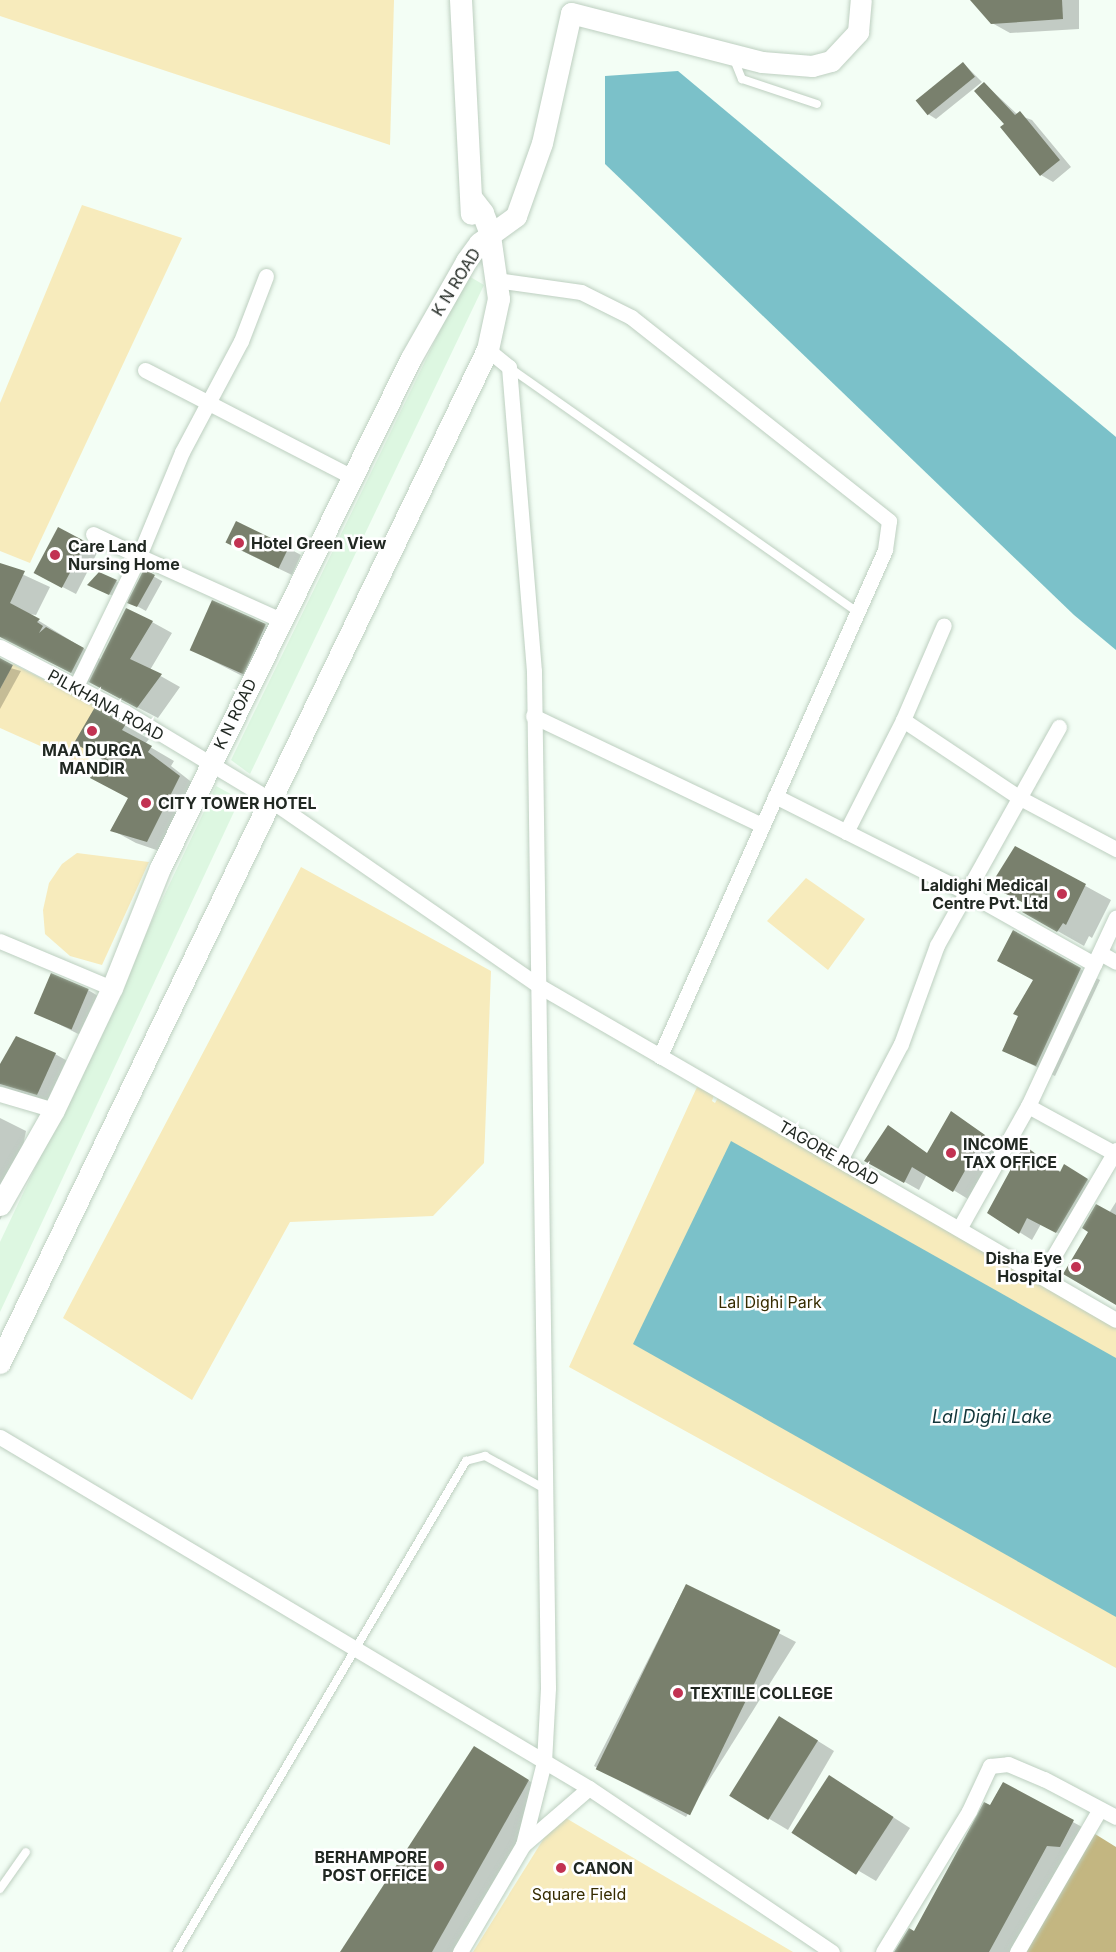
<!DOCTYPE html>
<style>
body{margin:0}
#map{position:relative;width:1116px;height:1952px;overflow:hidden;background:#f3fef5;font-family:Inter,sans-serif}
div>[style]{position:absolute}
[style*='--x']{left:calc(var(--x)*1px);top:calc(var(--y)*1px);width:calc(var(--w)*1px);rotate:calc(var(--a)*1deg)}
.built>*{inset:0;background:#ddf7e1}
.green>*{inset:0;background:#f7ebbc}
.forest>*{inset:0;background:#c3b681}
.water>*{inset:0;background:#7bc1c9}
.shadow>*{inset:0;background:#0003;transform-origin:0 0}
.building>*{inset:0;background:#79806d;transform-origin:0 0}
.roads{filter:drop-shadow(0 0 2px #bdcfc0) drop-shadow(0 0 2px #bdcfc0)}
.lane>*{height:8px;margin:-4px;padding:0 4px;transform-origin:4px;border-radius:4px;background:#fff}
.street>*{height:15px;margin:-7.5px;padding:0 7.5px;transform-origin:7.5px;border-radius:7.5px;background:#fff}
.secondary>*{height:21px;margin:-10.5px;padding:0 10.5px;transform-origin:10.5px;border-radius:10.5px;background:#fff}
.primary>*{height:22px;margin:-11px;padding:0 11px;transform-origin:11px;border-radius:11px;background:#fff}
.dots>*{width:16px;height:16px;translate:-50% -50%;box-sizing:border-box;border:3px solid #fff;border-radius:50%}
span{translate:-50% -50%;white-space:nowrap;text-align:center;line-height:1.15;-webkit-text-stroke:5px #fff;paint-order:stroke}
.street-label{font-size:16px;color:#212822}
.poi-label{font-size:16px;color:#212822;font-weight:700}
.left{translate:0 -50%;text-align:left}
.right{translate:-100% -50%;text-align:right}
.park-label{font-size:16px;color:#362c00}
.water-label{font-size:18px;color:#13363a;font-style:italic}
</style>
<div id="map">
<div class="built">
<div style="clip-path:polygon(467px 275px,484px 285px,250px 774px,231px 760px)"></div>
<div style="clip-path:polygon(216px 786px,240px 799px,0 1312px,0 1242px)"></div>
</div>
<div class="green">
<div style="clip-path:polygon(0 0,394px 0,390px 145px,0 16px)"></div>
<div style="clip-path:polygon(82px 205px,182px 238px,30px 563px,0 551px,0 403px)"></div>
<div style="clip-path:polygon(13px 664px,112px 714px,85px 766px,0 728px,0 689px)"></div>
<div style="clip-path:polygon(77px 853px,149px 862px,102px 965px,70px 956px,45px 934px,43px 910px,49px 883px,62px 864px)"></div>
<div style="clip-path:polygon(301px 867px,491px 971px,484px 1163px,433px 1216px,290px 1222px,192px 1400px,63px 1318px)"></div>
<div style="clip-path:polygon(806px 878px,865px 919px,828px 970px,767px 921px)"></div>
<div style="clip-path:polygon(697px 1087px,714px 1095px,712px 1101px,715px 1103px,718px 1098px,1116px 1327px,1116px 1668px,569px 1367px)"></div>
<div style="clip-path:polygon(559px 1814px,793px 1952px,473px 1952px)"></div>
</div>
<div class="forest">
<div style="clip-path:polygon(1087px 1829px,1116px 1847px,1116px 1952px,1019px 1952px)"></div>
</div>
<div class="water">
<div style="clip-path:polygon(678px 71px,1116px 437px,1116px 650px,1074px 615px,605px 164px,605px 76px)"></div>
<div style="clip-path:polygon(731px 1141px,1116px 1358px,1116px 1617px,633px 1344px)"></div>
</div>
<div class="shadow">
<div style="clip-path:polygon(972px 0,1079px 0,1079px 29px,1010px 33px,992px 23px)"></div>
<div style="clip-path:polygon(964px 64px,982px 82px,936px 119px,928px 114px)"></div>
<div style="clip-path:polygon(985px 84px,1018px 115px,1032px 120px,1071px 167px,1053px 182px,1041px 175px)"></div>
<div style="clip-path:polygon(59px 529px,98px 551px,76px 594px,49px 580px)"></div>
<div style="clip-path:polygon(288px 548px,301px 555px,292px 575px,240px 550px)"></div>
<div style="clip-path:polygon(0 564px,50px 587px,36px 615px,28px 614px,102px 660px,152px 622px,172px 633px,150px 670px,180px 687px,158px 718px,19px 646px,0 631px)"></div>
<div style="left:144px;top:571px;width:21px;height:34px;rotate:29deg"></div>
<div style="clip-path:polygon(116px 581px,124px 586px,118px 598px,97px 589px)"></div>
<div style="clip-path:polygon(265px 625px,282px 635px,258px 684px,209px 659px)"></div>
<div style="clip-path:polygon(0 665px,21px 671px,0 709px)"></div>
<div style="clip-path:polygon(96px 709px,149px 739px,145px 744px,174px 761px,171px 766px,203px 791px,171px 855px,136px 843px,112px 830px,129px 798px,92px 778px,104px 758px)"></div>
<div style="clip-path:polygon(1016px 848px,1111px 900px,1092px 938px,1089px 936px,1084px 946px,1024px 912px,1028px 905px,992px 885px)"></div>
<div style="clip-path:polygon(1014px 932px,1100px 980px,1055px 1076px,1004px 1051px,1034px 980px)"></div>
<div style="clip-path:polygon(88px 990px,105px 1000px,88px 1039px,37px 1013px)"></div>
<div style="clip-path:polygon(55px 1054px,73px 1064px,54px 1104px,0 1086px,0 1067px)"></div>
<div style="clip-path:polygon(952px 1113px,999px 1145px,968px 1199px,927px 1174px,919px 1190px,866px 1160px,888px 1127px,928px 1154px)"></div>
<div style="clip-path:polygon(0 1118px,26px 1131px,14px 1193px,0 1220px)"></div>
<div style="clip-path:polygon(1025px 1147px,1061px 1172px,1078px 1174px,1100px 1187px,1069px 1239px,1041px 1224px,1032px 1240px,989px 1213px)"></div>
<div style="clip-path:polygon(1116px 1202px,1116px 1303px,1109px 1213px)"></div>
<div style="clip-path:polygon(686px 1585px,796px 1642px,686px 1817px,594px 1766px)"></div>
<div style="clip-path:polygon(797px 1728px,834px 1751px,788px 1830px,733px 1797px)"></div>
<div style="clip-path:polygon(491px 1758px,546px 1791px,455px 1952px,342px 1952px)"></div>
<div style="clip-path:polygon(1004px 1784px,1091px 1832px,1078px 1856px,1065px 1855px,1012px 1952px,896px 1952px,915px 1933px)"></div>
<div style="clip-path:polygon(846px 1787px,910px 1828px,876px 1881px,859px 1871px)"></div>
</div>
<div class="building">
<div style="clip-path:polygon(970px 0,1062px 0,1063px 19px,991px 24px)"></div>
<div style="left:963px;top:62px;width:19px;height:61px;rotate:51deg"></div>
<div style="clip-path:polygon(984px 82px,1015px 115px,1020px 111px,1060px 160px,1040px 176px,1000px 127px,1004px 124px,974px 91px)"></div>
<div style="left:236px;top:521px;width:59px;height:24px;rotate:26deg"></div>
<div style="left:58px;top:527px;width:32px;height:52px;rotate:28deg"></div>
<div style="clip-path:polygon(0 563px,25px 571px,10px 603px,40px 619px,37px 622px,43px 626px,39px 633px,46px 627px,84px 648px,71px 673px,0 637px)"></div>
<div style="clip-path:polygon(144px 569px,155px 575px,137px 607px,127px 603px)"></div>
<div style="clip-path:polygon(99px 572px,117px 580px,109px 595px,87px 585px)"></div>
<div style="left:212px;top:600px;width:59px;height:55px;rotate:24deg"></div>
<div style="clip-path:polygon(126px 608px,153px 621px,130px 659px,162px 674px,137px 708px,89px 682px)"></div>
<div style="clip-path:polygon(0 658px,13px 665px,0 689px)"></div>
<div style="clip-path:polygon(95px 707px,126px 724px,122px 730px,152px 746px,148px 752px,180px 776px,147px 842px,110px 831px,128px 798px,90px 778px,102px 759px,74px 743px)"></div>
<div style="clip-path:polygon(1015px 846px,1086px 884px,1066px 925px,1063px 923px,1057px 932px,1022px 912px,1026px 904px,990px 886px)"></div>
<div style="clip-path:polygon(1013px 930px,1081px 968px,1036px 1066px,1002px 1051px,1018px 1016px,1013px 1014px,1033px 980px,997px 961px)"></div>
<div style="left:51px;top:973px;width:41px;height:44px;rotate:23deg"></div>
<div style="clip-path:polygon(16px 1036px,56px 1053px,37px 1095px,0 1084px,0 1064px)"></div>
<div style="clip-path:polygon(951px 1111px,985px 1135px,953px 1192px,912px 1167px,904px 1183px,864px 1161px,888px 1125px,927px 1153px)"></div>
<div style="clip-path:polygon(1024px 1145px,1060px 1172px,1064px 1164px,1088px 1179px,1056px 1233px,1027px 1218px,1019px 1234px,987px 1213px)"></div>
<div style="clip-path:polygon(1096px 1204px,1116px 1215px,1116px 1305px,1063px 1274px,1088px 1232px,1082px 1228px)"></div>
<div style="left:686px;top:1584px;width:105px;height:206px;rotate:26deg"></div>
<div style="left:779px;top:1716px;width:46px;height:94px;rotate:32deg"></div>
<div style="clip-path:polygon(474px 1746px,529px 1780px,432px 1952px,340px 1952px)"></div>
<div style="left:829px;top:1775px;width:77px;height:69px;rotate:33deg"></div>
<div style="clip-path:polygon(1003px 1782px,1074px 1820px,1060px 1847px,1047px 1846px,989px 1952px,894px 1952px,909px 1928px,914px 1931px,984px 1802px,990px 1805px)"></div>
</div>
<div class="roads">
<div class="lane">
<div style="--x:733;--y:57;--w:24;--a:68"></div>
<div style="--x:742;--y:79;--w:79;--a:18.4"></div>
<div style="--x:510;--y:368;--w:424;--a:35.1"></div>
<div style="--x:0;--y:1889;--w:45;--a:-54.9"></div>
<div style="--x:177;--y:1952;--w:570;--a:-59.52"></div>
<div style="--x:466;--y:1461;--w:20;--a:-15"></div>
<div style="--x:485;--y:1456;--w:68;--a:28.8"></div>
</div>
<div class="street">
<div style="--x:266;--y:276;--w:70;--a:111"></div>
<div style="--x:241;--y:341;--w:126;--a:118"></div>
<div style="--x:182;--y:452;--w:113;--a:112.5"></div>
<div style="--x:139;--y:556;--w:156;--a:24.3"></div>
<div style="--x:496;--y:280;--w:86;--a:8"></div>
<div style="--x:581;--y:292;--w:56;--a:26.6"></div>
<div style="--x:631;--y:317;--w:329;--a:38.3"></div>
<div style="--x:889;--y:521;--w:29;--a:98"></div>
<div style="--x:885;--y:550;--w:554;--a:113.97"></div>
<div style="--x:145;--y:370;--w:233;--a:27.3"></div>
<div style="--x:0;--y:647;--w:141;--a:27.5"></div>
<div style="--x:125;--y:712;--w:168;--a:31.1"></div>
<div style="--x:269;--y:799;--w:331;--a:34.7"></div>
<div style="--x:541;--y:987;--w:664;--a:30.08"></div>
<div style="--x:76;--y:686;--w:144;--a:-64.1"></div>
<div style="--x:139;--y:556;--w:51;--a:-154.4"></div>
<div style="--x:533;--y:716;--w:254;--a:25.5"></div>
<div style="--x:903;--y:720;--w:141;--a:33.7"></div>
<div style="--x:1020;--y:798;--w:109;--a:28"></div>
<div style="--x:775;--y:796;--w:216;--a:26.7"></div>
<div style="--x:968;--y:893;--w:145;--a:29.4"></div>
<div style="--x:846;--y:832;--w:126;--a:-63"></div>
<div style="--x:903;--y:720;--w:103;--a:-66.7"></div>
<div style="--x:0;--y:941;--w:121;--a:22.8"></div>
<div style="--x:1100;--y:953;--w:18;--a:29"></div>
<div style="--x:0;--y:1094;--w:56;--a:16.5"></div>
<div style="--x:1028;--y:1106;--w:100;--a:28.6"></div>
<div style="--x:840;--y:1160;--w:131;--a:-62.3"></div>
<div style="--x:901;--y:1044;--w:105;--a:-70"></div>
<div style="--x:937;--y:945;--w:250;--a:-60.8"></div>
<div style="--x:960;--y:1227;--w:139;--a:-60.7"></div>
<div style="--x:1028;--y:1106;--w:208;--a:-65"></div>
<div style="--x:1042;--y:1276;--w:146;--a:-59.6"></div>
<div style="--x:0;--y:1437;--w:686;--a:30.79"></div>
<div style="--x:589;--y:1788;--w:293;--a:34"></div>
<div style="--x:523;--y:1845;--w:87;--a:-40.8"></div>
<div style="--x:460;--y:1952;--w:124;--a:-59.5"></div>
<div style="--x:523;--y:1845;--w:86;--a:-75.8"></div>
<div style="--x:544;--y:1762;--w:74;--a:-86.9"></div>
<div style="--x:548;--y:1688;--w:1017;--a:-90.79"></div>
<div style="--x:534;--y:671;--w:305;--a:-94.7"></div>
<div style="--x:509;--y:367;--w:27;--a:-141"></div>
<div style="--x:883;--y:1952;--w:165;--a:-58.6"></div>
<div style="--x:969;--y:1811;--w:50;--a:-65"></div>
<div style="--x:990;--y:1766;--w:18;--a:-6"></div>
<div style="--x:1008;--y:1764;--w:39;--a:23"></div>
<div style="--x:1044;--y:1779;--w:81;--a:27.8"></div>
<div style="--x:1017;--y:1952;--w:165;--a:-59.9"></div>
</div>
<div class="secondary">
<div style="--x:0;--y:1205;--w:109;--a:-60.4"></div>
<div style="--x:54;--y:1110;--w:135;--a:-64.6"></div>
<div style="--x:112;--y:988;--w:129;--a:-68.2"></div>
<div style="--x:160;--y:868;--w:568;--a:-63.8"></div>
<div style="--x:411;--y:358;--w:112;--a:-60.4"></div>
<div style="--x:466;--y:261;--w:22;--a:-54"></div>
<div style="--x:479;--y:243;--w:46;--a:-36.1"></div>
<div style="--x:516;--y:216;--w:77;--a:-70.4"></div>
<div style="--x:542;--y:143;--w:133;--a:-77.4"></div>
<div style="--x:571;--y:13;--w:197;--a:14.4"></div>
<div style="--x:762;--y:62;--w:50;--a:4.6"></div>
<div style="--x:812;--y:66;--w:20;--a:-15"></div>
<div style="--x:831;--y:61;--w:40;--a:-47"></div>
<div style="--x:858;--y:32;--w:32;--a:-85"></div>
</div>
<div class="primary">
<div style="--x:461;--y:0;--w:214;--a:87.1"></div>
<div style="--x:0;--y:1363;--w:1124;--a:-64.28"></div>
<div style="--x:488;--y:350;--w:52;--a:-77.8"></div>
<div style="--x:499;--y:299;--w:71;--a:-98.1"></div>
<div style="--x:489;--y:229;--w:17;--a:-111"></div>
<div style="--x:483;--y:213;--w:18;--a:-128"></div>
</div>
</div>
<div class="dots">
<div style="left:239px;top:543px;background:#c23252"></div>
<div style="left:55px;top:555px;background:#c23252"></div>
<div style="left:92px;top:731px;background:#c23252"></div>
<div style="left:146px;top:803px;background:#c23252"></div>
<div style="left:1062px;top:894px;background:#c23252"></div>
<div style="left:951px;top:1153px;background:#c23252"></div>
<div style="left:1076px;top:1267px;background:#c23252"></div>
<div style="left:678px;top:1693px;background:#c23252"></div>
<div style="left:439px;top:1866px;background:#c23252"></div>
<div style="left:561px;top:1868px;background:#c23252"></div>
</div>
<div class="street-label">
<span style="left:456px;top:282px;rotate:-58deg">K N ROAD</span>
<span style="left:106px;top:705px;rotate:29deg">PILKHANA ROAD</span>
<span style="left:235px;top:714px;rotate:-64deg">K N ROAD</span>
<span style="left:829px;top:1153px;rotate:30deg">TAGORE ROAD</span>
</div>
<div class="poi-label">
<span class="left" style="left:251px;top:543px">Hotel Green View</span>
<span class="left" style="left:68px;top:555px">Care Land<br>Nursing Home</span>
<span style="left:92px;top:759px">MAA DURGA<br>MANDIR</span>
<span class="left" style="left:158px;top:803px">CITY TOWER HOTEL</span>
<span class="right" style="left:1048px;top:894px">Laldighi Medical<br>Centre Pvt. Ltd</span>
<span class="left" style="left:963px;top:1153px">INCOME<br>TAX OFFICE</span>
<span class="right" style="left:1062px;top:1267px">Disha Eye<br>Hospital</span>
<span class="left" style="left:690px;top:1693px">TEXTILE COLLEGE</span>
<span class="right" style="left:427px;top:1866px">BERHAMPORE<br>POST OFFICE</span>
<span class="left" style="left:573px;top:1868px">CANON</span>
</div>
<div class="park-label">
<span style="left:770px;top:1302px">Lal Dighi Park</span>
<span style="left:579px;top:1894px">Square Field</span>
</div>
<div class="water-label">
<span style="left:992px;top:1417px">Lal Dighi Lake</span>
</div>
</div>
